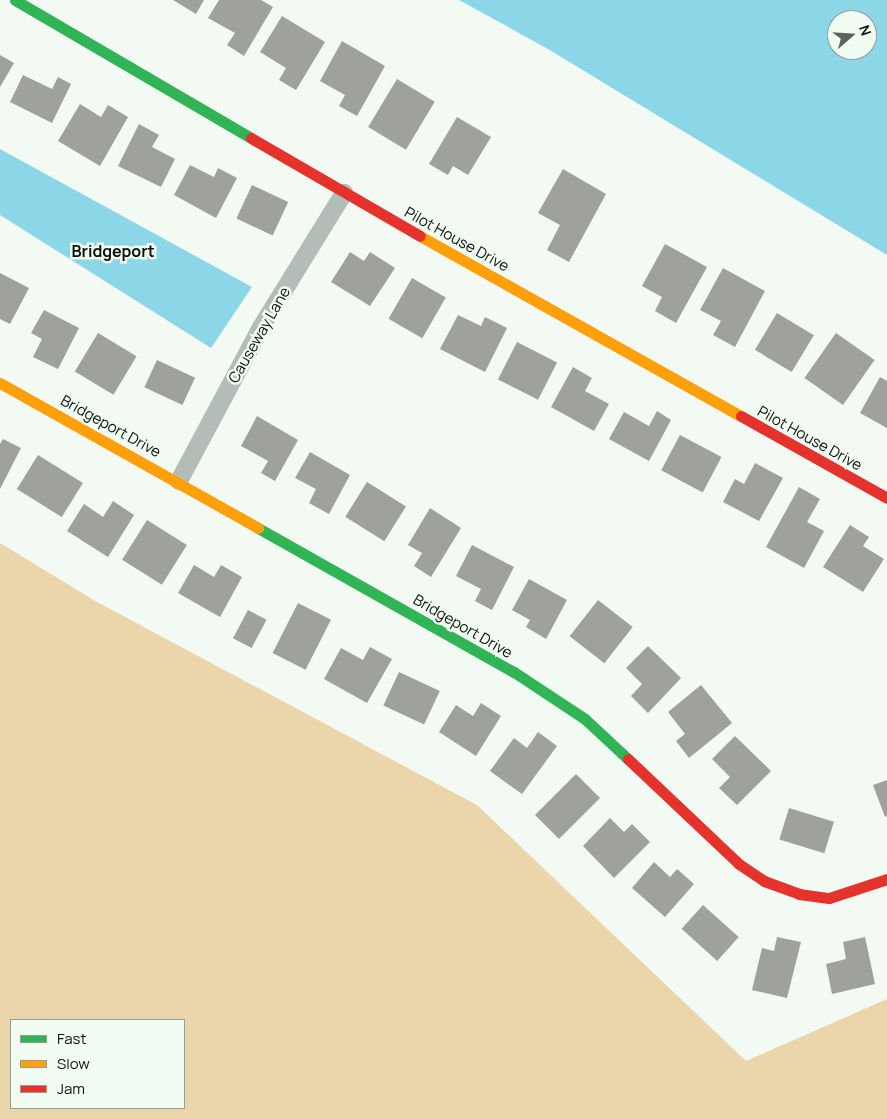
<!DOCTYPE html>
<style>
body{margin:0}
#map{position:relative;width:887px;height:1119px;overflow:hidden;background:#f3f9f3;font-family:Manrope,sans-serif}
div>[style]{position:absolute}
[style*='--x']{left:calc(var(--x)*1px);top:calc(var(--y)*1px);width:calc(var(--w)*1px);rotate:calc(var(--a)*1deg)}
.forest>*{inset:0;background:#ebd6ac}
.water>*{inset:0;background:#8bd6e7}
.building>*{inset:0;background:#9ea19c;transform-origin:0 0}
.street>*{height:18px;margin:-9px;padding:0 9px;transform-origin:9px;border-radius:9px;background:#b2bdb8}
.fast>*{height:11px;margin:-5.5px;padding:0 5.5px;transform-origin:5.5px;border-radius:5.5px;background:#30b455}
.slow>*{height:11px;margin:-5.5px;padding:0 5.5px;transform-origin:5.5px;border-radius:5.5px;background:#ff9f0a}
.jam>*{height:11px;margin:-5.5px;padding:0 5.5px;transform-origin:5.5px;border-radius:5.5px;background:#e5322d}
span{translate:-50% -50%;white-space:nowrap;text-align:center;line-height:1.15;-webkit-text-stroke:5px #f0fcf1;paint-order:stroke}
.street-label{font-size:15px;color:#0c100c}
.neighbourhood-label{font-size:16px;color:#0c100c;font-weight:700}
.legend{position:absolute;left:10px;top:1019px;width:175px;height:90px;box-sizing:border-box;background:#f0fcf1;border:1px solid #959e95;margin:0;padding:6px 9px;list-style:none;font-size:15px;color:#0c100c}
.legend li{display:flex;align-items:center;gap:10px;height:25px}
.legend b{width:25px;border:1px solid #959e95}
.north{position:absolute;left:827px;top:10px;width:50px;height:50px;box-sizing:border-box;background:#f0fcf1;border:1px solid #959e95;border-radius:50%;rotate:71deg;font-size:14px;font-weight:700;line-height:20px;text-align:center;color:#0c100c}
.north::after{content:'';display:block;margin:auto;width:18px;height:22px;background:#5d625d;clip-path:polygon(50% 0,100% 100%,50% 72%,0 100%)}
</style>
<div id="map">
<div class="forest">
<div style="clip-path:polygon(evenodd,0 543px,97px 602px,477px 805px,746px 1061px,887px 999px,887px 1119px,0 1119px,0 543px,11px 1020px,184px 1020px,184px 1108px,11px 1108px,11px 1020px)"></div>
</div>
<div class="water">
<div style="clip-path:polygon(evenodd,459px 0,887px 0,887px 255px,548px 49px,459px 0,837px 20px,867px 20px,867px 50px,837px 50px,837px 20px)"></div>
<div style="clip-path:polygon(0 149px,252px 287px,211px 348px,0 215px)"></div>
</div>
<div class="building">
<div style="clip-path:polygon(173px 0,204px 0,196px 14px)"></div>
<div style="clip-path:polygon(219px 0,261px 0,273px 7px,244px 56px,227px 45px,235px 33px,208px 18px)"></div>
<div style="clip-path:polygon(282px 16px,325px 42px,296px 90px,279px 80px,286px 68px,260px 52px)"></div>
<div style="clip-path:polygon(342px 41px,385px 66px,357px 116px,339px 106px,345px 95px,320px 81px)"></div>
<div style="clip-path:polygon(0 55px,14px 63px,0 87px)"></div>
<div style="clip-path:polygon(23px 75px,52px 89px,58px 77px,71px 84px,52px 123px,10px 102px)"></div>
<div style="left:397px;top:79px;width:44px;height:56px;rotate:31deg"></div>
<div style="clip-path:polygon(80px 104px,101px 117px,108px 105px,128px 117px,100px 166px,58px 141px)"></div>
<div style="clip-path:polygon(457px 117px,491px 137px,468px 175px,453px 166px,448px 175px,429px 164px)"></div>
<div style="clip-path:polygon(139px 124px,159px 135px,152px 147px,175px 159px,161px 187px,118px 166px)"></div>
<div style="clip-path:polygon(190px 165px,214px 177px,218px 168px,237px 178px,216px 218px,174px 195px)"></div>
<div style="clip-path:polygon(563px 169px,606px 194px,569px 262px,547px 250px,560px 225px,538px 213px)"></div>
<div style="left:252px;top:185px;width:40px;height:37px;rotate:25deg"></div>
<div style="clip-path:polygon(665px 244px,707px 267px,676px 323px,655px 311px,662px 297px,642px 286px)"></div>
<div style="clip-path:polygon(350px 252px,364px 261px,370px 252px,395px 268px,370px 306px,331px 282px)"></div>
<div style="clip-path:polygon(723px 268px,765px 291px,735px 347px,713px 335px,721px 321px,700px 310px)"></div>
<div style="clip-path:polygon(0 273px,29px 288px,10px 324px,0 319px)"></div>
<div style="left:412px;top:278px;width:39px;height:47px;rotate:30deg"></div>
<div style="clip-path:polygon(44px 310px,79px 328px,58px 369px,33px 357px,42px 339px,31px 333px)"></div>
<div style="left:777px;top:313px;width:43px;height:43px;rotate:31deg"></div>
<div style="clip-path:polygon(458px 315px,481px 326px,485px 317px,507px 328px,485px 372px,440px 349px)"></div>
<div style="left:98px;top:333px;width:45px;height:45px;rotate:31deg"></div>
<div style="left:836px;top:333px;width:47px;height:55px;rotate:35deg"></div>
<div style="left:517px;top:342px;width:45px;height:42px;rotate:27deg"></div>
<div style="left:157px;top:360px;width:42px;height:30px;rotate:25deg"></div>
<div style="clip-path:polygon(573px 367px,592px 378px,585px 391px,609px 404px,594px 431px,551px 407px)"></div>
<div style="clip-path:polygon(880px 377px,887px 381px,887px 428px,860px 413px)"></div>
<div style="clip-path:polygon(657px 411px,671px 420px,649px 461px,609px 439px,624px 412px,649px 426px)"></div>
<div style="clip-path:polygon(257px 416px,298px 440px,275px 481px,261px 473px,268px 461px,241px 446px)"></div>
<div style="left:680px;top:435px;width:47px;height:40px;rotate:28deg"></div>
<div style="clip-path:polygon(3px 439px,21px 448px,0 489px,0 444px)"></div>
<div style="clip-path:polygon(310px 452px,350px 475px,329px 514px,309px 503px,316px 489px,295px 478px)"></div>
<div style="left:38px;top:455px;width:53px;height:40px;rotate:32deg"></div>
<div style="clip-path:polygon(755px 463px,783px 478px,759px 521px,723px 502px,735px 479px,744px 484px)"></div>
<div style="left:367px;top:482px;width:46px;height:41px;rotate:32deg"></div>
<div style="clip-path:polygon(799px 487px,820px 499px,807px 522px,824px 531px,804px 568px,766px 547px)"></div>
<div style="clip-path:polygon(113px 501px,134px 515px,108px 557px,67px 531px,84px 504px,103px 517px)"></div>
<div style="clip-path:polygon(430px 508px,461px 528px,431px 577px,414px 566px,422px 553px,408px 545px)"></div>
<div style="left:147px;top:520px;width:47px;height:47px;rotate:32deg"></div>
<div style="clip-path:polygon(850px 525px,869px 537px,863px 546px,884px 559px,863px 592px,823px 567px)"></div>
<div style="clip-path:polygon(472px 545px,514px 567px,492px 610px,475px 601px,481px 589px,456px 576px)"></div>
<div style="clip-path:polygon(194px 565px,214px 577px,221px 565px,242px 577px,220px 617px,178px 593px)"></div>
<div style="clip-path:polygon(529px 579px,567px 600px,546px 639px,526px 627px,530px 620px,512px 610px)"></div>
<div style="left:598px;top:600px;width:44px;height:46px;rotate:38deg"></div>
<div style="left:298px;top:603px;width:37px;height:56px;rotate:27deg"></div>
<div style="left:248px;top:610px;width:21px;height:32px;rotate:28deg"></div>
<div style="clip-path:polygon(648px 646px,681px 678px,648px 713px,631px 696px,642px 684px,626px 668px)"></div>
<div style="clip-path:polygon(370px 647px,392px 659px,367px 703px,324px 679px,341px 648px,363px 660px)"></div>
<div style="left:399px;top:672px;width:45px;height:37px;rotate:25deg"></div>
<div style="clip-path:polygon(701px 685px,732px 723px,689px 758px,676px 741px,685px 734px,668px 712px)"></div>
<div style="clip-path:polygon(481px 703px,501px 716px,476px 756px,439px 732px,456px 705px,473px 716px)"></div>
<div style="clip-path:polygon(538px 732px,557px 746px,522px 794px,490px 771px,514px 738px,527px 748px)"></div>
<div style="clip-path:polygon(735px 736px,771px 771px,737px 805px,719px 788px,730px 777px,712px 759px)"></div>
<div style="left:576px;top:774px;width:34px;height:58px;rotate:45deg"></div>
<div style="clip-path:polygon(887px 780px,887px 816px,885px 817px,873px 785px)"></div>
<div style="left:789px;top:808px;width:47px;height:33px;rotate:17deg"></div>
<div style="clip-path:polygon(610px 818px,624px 832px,632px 824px,650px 842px,614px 878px,583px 846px)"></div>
<div style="clip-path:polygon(654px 862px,670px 877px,677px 869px,694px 884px,665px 917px,632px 888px)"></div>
<div style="left:703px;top:905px;width:48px;height:32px;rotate:42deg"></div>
<div style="clip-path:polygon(777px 937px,801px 942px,787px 998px,752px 990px,762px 948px,774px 951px)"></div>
<div style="clip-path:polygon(865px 937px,875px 984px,832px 994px,826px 964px,846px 959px,843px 942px)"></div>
</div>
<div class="street">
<div style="--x:179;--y:481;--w:172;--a:-61.9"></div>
<div style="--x:260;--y:329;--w:160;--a:-58.3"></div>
</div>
<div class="fast">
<div style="--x:15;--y:0;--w:273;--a:30.3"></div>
<div style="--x:258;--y:528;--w:294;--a:29.4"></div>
<div style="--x:514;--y:672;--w:85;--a:33.5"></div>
<div style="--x:585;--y:719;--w:59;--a:42.9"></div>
</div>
<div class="slow">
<div style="--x:420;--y:236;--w:368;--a:29.3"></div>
<div style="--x:0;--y:383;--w:296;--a:29.3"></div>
</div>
<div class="jam">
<div style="--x:251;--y:138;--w:195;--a:30.1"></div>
<div style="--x:741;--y:416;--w:167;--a:29.3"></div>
<div style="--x:628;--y:759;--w:153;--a:43.4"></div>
<div style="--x:739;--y:864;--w:30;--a:34"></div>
<div style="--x:764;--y:881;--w:37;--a:20"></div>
<div style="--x:799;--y:894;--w:30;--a:8"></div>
<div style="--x:829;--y:898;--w:61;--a:-18.1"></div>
</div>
<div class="street-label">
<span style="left:457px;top:239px;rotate:29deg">Pilot House Drive</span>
<span style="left:259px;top:335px;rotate:-60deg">Causeway Lane</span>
<span style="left:111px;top:426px;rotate:29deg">Bridgeport Drive</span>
<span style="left:810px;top:438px;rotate:29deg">Pilot House Drive</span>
<span style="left:463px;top:626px;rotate:30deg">Bridgeport Drive</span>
</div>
<div class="neighbourhood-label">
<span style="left:113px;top:251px">Bridgeport</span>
</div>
<ul class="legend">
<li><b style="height:6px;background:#30b455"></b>Fast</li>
<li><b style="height:6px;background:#ff9f0a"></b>Slow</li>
<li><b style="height:6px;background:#e5322d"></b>Jam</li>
</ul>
<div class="north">N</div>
</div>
